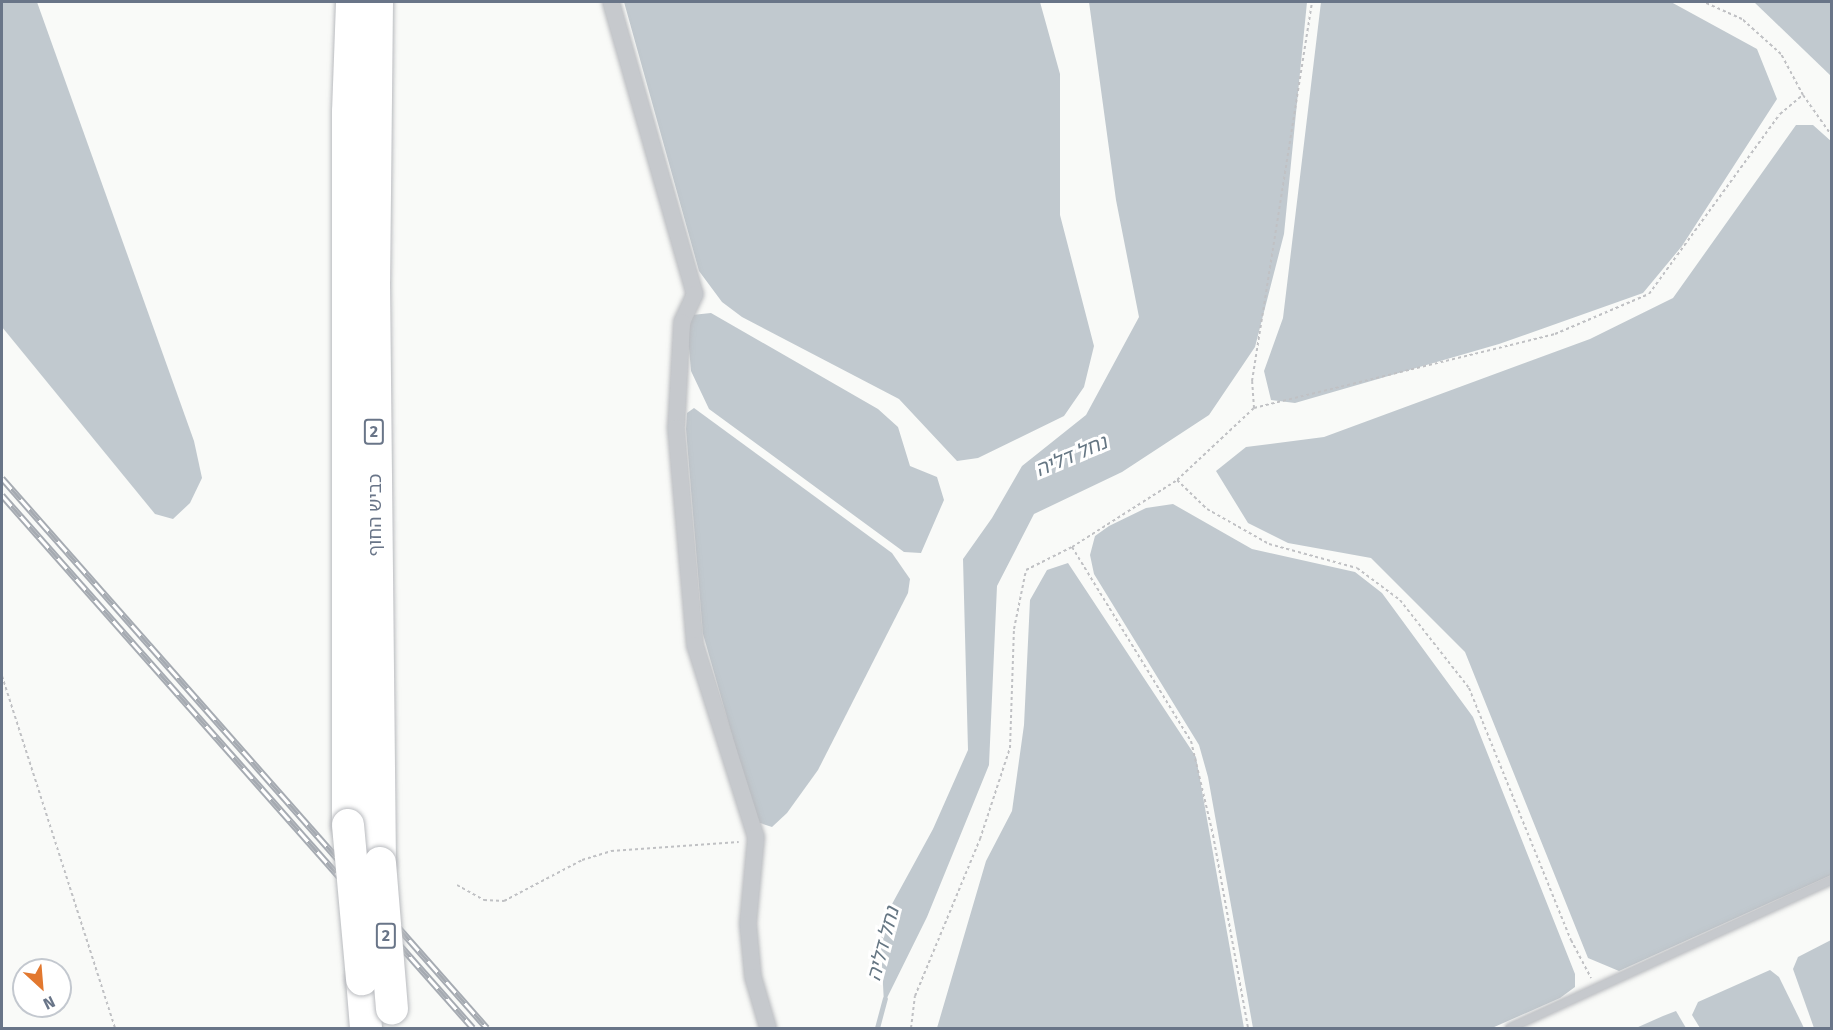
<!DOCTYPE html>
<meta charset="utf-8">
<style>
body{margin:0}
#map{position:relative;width:1833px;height:1030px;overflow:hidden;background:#f9faf8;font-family:"Fira Sans","Noto Sans Hebrew",sans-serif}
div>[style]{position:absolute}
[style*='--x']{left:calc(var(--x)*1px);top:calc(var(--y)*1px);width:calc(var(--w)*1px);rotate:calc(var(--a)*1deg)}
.water>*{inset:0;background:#c1c9cf}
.stream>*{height:4.5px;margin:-2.25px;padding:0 2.25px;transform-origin:2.25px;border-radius:2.25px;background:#c1c9cf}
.path>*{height:2px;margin-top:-1px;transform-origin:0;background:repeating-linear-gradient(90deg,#c0c1c4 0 3px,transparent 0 6px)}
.roads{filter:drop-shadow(0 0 2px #b9bbbf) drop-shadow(0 0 2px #b9bbbf)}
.lane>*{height:8px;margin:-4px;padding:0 4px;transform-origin:4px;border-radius:4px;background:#c6c9cd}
.street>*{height:16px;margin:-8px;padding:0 8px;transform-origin:8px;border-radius:8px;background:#c6c9cd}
.highway>*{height:32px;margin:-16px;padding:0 16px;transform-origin:16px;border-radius:16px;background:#fff}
.rail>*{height:7px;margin-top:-3.5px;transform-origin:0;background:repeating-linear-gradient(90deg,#fff 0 14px,#a6abb2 0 28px);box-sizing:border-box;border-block:2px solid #a6abb2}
.bridges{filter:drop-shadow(0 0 2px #b9bbbf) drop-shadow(0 0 2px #b9bbbf)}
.highway-bridge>*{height:32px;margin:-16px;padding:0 16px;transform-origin:16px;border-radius:16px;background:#fff}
span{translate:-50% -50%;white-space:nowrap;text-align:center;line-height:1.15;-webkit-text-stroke:6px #fff;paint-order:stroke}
.shield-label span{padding:2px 4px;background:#fff;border:2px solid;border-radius:4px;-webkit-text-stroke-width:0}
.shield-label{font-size:16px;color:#697588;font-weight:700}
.street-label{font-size:18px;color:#697588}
.water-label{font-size:20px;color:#657683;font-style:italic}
.frame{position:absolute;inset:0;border:3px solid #697588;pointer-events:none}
.north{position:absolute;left:12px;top:958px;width:60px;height:60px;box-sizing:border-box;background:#fff;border:2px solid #c3c8cf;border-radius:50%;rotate:154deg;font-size:16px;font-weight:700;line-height:24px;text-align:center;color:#697588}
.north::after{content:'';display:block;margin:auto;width:21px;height:27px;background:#e2782f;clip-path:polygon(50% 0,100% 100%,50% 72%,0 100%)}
</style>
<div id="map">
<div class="water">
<div style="clip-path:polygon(2px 2px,37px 2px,194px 441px,202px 478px,190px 503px,173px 519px,155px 514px,2px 327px)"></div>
<div style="clip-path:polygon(624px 2px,1040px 2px,1060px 74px,1060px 215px,1094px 346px,1084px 387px,1064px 416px,978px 458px,957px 461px,899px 399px,742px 317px,722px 302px,699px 271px)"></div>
<div style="clip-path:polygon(1089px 2px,1307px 2px,1284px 234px,1255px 347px,1209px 415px,1122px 472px,1034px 514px,997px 586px,989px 765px,927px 917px,884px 1004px,880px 926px,933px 829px,968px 750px,963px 559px,992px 518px,1022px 466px,1086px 415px,1139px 317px,1116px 200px)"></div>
<div style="clip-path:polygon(1321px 2px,1671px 2px,1757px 49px,1777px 99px,1682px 246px,1643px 293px,1499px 344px,1295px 403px,1271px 400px,1264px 371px,1283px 318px)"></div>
<div style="clip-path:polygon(1754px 2px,1831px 2px,1831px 76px)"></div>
<div style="clip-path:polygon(1796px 125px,1813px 125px,1832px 142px,1831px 875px,1619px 971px,1588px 958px,1465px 652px,1371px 558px,1288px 543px,1248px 523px,1216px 471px,1246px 447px,1324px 437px,1590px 339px,1673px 298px)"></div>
<div style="clip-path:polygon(711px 313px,878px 409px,898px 427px,910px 466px,937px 477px,944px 500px,921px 553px,904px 552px,709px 409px,691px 371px,688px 336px,692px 315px)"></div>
<div style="clip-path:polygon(694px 408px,892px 553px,910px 579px,908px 593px,818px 770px,787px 813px,772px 827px,757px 822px,703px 634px,686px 429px,687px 413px)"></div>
<div style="clip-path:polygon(1173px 504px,1252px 549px,1355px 572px,1382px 593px,1473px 717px,1575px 974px,1575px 987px,1560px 998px,1492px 1028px,1253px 1028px,1208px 777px,1199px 745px,1094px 574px,1090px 555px,1095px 536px,1109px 526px,1146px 508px)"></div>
<div style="clip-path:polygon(1068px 563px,1196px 757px,1244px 1028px,937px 1028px,986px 861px,1012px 811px,1024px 725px,1030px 600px,1047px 570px)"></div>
<div style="clip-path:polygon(1831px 940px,1831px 1028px,1814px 1028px,1793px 969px,1798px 957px)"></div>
<div style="clip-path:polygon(1770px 970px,1779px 977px,1804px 1028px,1700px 1028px,1692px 1015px,1698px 1002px)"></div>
<div style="clip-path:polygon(1676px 1011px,1686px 1028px,1636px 1028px,1663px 1016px)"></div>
</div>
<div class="stream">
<div style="--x:877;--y:1028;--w:30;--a:-75"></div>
</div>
<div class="path">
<div style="--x:1803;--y:95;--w:50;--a:54.7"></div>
<div style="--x:1254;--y:408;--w:27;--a:-94"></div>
<div style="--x:1252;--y:381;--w:384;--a:-81"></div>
<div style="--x:1177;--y:480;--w:42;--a:44"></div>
<div style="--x:1207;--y:509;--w:71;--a:29.4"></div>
<div style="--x:1269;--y:544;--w:91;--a:15.3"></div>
<div style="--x:1357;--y:568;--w:54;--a:36.7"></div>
<div style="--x:1400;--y:600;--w:112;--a:51.9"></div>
<div style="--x:1469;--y:688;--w:272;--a:68"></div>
<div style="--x:1571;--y:940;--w:43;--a:62.2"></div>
<div style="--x:1072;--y:547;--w:228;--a:58.5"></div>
<div style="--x:1191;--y:741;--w:97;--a:76.8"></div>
<div style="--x:1213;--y:835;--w:196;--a:79.7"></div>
<div style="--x:2;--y:676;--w:370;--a:72.2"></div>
<div style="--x:457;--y:885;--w:31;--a:29"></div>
<div style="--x:484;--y:900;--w:20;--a:3"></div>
<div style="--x:504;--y:901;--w:88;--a:-27.7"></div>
<div style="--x:582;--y:860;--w:30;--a:-17"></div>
<div style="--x:611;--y:851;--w:128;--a:-4"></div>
<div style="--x:911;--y:1028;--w:32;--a:-83"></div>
<div style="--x:915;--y:996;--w:170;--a:-67.5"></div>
<div style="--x:980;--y:839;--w:96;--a:-71.8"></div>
<div style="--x:1010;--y:748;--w:119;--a:-88.1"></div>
<div style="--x:1014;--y:629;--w:60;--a:-78.5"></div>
<div style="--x:1026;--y:570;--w:51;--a:-26.6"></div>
<div style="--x:1072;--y:547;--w:125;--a:-32.5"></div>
<div style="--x:1177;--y:480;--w:105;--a:-43.1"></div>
<div style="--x:1254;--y:408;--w:310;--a:-13.8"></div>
<div style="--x:1555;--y:334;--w:102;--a:-23.1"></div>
<div style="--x:1649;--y:294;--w:223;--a:-54"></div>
<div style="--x:1780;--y:114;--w:30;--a:-40"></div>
<div style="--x:1803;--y:95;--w:47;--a:-118.2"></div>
<div style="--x:1781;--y:54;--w:52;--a:-138.1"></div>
<div style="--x:1742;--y:19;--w:42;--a:-155.9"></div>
</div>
<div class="roads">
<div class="lane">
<div style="--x:1510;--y:1028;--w:354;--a:-24.7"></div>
</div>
<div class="street">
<div style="--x:611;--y:2;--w:304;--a:74"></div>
<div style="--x:695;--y:294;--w:31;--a:115"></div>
<div style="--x:682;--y:322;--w:106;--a:93.2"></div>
<div style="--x:676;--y:428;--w:218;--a:85"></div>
<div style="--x:695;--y:645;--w:201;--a:72.4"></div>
<div style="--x:756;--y:837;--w:87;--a:95.3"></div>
<div style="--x:748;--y:924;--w:53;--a:84.6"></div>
<div style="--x:753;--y:977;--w:53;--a:73.6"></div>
</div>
<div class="highway">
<div style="--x:377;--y:2;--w:280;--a:90.6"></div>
<div style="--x:374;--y:282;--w:581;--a:89.41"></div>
<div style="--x:348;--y:825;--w:713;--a:-90"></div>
<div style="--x:348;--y:112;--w:110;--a:-87.9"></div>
<div style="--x:362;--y:979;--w:49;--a:85.3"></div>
</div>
</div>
<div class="rail">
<div style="--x:2;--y:478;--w:733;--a:48.59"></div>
<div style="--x:2;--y:495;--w:711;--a:48.53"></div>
</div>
<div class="bridges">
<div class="highway-bridge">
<div style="--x:348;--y:825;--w:155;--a:84.8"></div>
<div style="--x:380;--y:863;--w:146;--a:85.3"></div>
</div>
</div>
<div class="shield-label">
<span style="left:374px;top:432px">2</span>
<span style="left:386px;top:936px">2</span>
</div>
<div class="street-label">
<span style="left:375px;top:515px;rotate:-90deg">כביש החוף</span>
</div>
<div class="water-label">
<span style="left:1071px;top:456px;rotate:-23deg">נחל דליה</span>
<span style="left:883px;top:944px;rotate:-75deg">נחל דליה</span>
</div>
<div class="frame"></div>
<div class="north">N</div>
</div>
